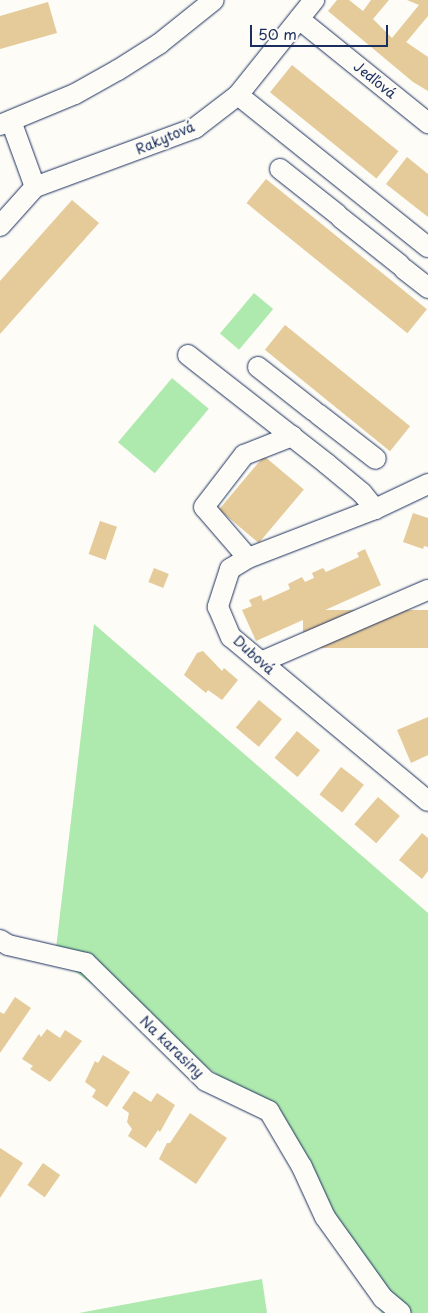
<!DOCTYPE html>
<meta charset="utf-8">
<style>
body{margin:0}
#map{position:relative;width:428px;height:1313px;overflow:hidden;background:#fdfcf7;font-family:"Playpen Sans",sans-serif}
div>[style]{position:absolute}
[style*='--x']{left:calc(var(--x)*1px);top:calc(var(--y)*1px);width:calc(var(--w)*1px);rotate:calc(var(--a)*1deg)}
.green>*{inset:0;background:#aee9ae;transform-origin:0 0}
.building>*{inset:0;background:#e5ca9a;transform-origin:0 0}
.roads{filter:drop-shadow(0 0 1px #1b2f5e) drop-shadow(0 0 1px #1b2f5e)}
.minor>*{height:20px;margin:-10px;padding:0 10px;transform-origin:10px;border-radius:10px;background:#fdfcf7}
span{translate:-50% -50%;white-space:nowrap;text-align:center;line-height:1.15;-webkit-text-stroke:4.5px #fdfcf7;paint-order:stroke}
.street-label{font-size:14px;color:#1b2f5e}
.scale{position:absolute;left:250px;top:25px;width:138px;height:22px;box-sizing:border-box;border:2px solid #1b2f5e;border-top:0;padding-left:6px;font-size:15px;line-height:18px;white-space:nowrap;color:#1b2f5e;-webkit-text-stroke:4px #fdfcf7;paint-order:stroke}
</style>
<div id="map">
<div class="green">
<div style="left:254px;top:293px;width:25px;height:53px;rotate:40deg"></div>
<div style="left:172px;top:378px;width:48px;height:84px;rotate:40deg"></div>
<div style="clip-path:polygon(94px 624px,428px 913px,428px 1313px,382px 1313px,307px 1200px,292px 1129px,55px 957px)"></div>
<div style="clip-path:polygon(262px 1279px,267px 1313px,79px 1313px)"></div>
</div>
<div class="building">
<div style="clip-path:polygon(337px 0,349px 0,363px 11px,371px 0,389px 0,373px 19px,392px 38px,419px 5px,407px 0,428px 0,428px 16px,393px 58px,406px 42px,428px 57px,428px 91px,413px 82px,328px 11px)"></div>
<div style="clip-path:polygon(48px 2px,57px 33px,0 49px,0 16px)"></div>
<div style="left:292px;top:65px;width:137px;height:35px;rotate:39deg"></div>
<div style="clip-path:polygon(407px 157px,428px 174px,428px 217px,386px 184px)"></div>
<div style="left:266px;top:179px;width:207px;height:31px;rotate:39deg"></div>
<div style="clip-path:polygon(72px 200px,99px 223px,0 334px,0 281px)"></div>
<div style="left:285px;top:325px;width:161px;height:32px;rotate:39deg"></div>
<div style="left:264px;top:456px;width:52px;height:70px;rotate:40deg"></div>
<div style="clip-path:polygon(413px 513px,428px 518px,428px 547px,424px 546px,423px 549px,403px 542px)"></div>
<div style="left:100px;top:521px;width:18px;height:35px;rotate:19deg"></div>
<div style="clip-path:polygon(365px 549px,381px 585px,256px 641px,242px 610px,252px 606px,249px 600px,261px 595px,263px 601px,290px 589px,288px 584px,302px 577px,305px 582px,314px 578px,312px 573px,323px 568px,326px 572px,359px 557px,357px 553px)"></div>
<div style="left:154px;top:568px;width:16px;height:15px;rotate:22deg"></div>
<div style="left:428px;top:610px;width:38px;height:125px;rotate:90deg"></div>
<div style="clip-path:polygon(203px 651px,222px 671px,224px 668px,238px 680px,222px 700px,208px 690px,206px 693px,184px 675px,197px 653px)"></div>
<div style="left:259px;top:700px;width:30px;height:36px;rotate:40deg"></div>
<div style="clip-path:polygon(428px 717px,428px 755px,411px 763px,397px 730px)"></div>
<div style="left:297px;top:731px;width:30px;height:35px;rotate:40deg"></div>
<div style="left:341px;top:767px;width:29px;height:35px;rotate:38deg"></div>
<div style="left:378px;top:797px;width:29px;height:36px;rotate:41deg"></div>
<div style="clip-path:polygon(422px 833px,428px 838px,428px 871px,422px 879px,399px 860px)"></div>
<div style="clip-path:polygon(15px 997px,31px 1008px,0 1053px,0 1012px,4px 1014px)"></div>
<div style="clip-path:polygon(47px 1029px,60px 1038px,65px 1030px,82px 1041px,50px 1082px,30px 1069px,33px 1066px,22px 1059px,39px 1034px,41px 1037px)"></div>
<div style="clip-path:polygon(103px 1055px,130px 1072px,107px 1107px,92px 1097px,96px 1090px,85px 1082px,95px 1061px,98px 1063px)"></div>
<div style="clip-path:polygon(134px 1091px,151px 1102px,157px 1093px,175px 1105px,160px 1132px,158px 1130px,146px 1148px,128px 1136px,132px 1129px,127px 1122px,129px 1113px,122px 1108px)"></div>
<div style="clip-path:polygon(190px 1113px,227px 1138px,196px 1184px,159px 1159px,167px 1143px,170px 1143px)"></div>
<div style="clip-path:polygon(0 1148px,23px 1163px,0 1198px)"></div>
<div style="left:43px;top:1163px;width:21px;height:27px;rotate:35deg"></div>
</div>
<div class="roads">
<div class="minor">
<div style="--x:299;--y:19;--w:166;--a:38.9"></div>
<div style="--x:238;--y:95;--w:122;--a:-51.3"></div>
<div style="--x:11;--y:121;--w:70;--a:70"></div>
<div style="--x:35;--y:187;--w:171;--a:-20.2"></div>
<div style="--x:195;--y:128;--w:54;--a:-37.5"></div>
<div style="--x:238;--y:95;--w:243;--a:38.7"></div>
<div style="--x:0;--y:125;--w:81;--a:-22.5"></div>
<div style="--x:75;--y:94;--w:49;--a:-29.2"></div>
<div style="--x:118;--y:70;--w:49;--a:-32.4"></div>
<div style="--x:159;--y:44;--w:70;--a:-38.7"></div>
<div style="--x:280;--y:169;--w:73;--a:38.3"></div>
<div style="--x:341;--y:218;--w:75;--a:38.5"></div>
<div style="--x:0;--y:226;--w:52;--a:-48.1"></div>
<div style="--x:404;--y:269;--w:31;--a:38"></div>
<div style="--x:188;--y:355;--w:177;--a:38.1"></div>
<div style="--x:327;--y:464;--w:45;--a:39.6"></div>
<div style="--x:362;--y:493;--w:21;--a:51"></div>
<div style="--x:258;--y:367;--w:71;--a:38.2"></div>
<div style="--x:318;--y:414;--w:73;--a:37.8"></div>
<div style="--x:428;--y:484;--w:59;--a:154.7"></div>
<div style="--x:375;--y:509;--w:136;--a:158.9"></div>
<div style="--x:248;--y:558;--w:21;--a:149"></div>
<div style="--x:230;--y:569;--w:40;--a:108"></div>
<div style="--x:218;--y:607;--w:33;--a:67"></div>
<div style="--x:231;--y:637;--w:256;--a:39.8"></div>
<div style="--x:248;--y:558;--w:67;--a:-130.8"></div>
<div style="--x:204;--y:507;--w:66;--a:-52.4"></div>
<div style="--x:244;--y:455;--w:52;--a:-21.6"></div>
<div style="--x:261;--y:662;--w:181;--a:-23.4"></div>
<div style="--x:0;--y:940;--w:9;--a:32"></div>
<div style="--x:8;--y:945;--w:80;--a:13"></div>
<div style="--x:86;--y:963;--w:168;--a:44.5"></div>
<div style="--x:206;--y:1081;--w:70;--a:25.5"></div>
<div style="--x:269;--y:1111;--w:65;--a:59.5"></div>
<div style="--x:302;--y:1167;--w:55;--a:65.3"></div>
<div style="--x:325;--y:1217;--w:100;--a:54.4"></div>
<div style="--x:383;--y:1298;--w:23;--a:40"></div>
</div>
</div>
<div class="street-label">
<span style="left:375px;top:80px;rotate:39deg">Jedľová</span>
<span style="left:165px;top:138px;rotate:-23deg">Rakytová</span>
<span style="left:254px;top:655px;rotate:42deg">Dubová</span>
<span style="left:172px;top:1047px;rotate:44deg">Na karasiny</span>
</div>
<div class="scale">50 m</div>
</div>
